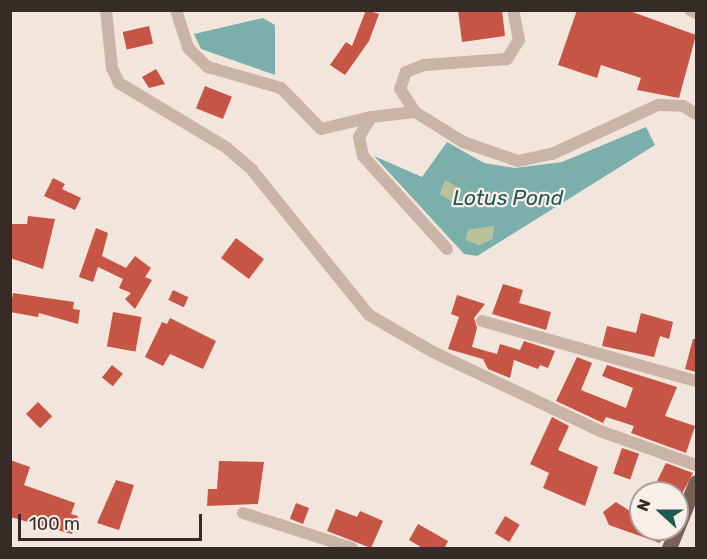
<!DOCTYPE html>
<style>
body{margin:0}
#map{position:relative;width:707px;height:559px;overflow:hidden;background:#f2e5db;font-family:Rubik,sans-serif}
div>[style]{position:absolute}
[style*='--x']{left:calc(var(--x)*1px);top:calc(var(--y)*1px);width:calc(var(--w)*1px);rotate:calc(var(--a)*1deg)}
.green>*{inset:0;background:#b9c19b}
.water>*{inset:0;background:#7aafab}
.building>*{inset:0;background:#c75545;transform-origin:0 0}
.minor>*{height:12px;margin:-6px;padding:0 6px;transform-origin:6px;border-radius:6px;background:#cab3a7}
.major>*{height:15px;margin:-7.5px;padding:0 7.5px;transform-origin:7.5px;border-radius:7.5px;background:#796059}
span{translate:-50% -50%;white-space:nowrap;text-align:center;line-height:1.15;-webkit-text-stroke:4.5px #faefe8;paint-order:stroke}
.water-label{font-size:21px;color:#1d5956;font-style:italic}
.frame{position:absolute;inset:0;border:12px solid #372b28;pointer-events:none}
.north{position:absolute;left:629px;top:481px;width:60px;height:60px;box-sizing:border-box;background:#faefe8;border:2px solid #aca19b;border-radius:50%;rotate:291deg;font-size:16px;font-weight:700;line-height:24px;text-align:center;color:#372b28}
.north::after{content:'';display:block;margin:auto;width:21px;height:27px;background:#1d5956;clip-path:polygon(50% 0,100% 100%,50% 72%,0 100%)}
.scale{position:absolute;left:18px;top:514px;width:184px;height:27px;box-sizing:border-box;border:3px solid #372b28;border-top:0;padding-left:8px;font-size:18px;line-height:21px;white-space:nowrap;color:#372b28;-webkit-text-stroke:4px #faefe8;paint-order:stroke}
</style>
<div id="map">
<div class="green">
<div style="clip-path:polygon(445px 179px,461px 188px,458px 205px,440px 194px)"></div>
<div style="clip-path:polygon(494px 226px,492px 239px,479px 245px,466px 240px,468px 230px)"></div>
</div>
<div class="water">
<div style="clip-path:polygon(263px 18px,275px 25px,275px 75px,201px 49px,194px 34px)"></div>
<div style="clip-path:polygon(evenodd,646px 127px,655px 145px,477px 256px,464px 254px,374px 156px,422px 177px,447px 142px,484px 163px,515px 168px,562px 162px,646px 127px,445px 180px,461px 189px,458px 205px,440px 194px,445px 180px,646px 127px,494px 226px,492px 239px,479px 245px,466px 240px,468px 230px,494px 226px)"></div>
</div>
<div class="building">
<div style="clip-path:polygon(366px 10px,379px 14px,369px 41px,345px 75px,330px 65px,346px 42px,352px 46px)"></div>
<div style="clip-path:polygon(458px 10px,502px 10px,505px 36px,462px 42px)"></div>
<div style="clip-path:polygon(577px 10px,627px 10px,696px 35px,679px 98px,637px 90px,641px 78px,601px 65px,597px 78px,558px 65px)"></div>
<div style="left:149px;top:26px;width:18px;height:27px;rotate:77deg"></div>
<div style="clip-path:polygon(156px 69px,165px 84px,149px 88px,142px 77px)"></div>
<div style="left:205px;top:86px;width:29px;height:24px;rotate:22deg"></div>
<div style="clip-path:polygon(53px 178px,65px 184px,62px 189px,81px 198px,75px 210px,44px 196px)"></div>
<div style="clip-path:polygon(28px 216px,55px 219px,43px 269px,10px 258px,10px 224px,27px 224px)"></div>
<div style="clip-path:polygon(96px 228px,108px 233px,102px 256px,126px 268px,135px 256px,151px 268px,145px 277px,152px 280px,135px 309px,125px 299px,131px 293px,119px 288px,123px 279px,98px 267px,93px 282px,79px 277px)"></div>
<div style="left:236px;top:238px;width:35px;height:25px;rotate:37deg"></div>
<div style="clip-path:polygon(503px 284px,523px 290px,519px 303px,551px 312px,546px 330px,492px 314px)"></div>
<div style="left:173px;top:290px;width:17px;height:11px;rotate:25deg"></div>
<div style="clip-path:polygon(13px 293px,74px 302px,73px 309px,80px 310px,78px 324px,39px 313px,38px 317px,10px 312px)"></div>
<div style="clip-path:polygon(457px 295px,485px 304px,474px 318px,477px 328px,472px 347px,497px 354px,500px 344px,520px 350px,524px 341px,555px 351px,548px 368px,540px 365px,538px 369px,514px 360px,510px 378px,488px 369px,483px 359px,448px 349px,459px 317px,451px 314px)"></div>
<div style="left:113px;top:312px;width:29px;height:35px;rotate:10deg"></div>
<div style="clip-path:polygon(641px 313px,673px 322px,669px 339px,660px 336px,654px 357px,602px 346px,607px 326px,636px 333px)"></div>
<div style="clip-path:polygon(170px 318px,216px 341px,203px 369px,170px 354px,163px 366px,145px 357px,162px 322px,167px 324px)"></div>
<div style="clip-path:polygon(693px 339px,696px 339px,696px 372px,685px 369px)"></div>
<div style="clip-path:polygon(577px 357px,592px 363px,581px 390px,626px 408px,633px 388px,602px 376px,607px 365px,677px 387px,665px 416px,695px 426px,686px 453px,631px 433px,634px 426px,606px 417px,603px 423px,556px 401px)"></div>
<div style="left:112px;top:365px;width:14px;height:16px;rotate:39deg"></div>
<div style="left:38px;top:402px;width:20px;height:17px;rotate:45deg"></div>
<div style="clip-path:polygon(552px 417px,569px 426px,558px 450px,598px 467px,585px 506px,543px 488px,549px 473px,530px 464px)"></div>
<div style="left:622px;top:448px;width:18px;height:27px;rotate:19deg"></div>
<div style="clip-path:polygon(10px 460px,30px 467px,24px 485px,75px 503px,71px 514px,78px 516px,72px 534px,10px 517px)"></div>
<div style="clip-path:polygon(219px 461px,264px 462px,258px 504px,207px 506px,208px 489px,217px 489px)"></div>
<div style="clip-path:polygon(666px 463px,693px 473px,677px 503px,677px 493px,662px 493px,666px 485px,657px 481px)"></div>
<div style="clip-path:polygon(116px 480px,134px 485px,119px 530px,97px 523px)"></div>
<div style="clip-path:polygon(616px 502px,641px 518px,641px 529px,666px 529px,660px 543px,609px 525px,603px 512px)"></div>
<div style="left:296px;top:503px;width:14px;height:17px;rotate:21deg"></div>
<div style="clip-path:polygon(336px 509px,357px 517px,360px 511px,383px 521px,371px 548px,327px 531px)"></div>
<div style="left:505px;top:516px;width:17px;height:20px;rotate:31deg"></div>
<div style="clip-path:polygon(418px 524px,448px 541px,444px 549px,424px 549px,409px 540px)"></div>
</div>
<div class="minor">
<div style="--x:106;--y:10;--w:58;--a:84.1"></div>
<div style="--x:112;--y:68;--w:17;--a:65"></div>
<div style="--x:119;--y:83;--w:126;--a:31"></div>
<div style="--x:227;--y:148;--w:33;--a:41"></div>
<div style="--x:252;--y:170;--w:186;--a:51.1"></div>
<div style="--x:369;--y:315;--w:74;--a:30"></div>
<div style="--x:433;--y:352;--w:185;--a:25.3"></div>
<div style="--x:600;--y:431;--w:102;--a:19.5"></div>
<div style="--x:176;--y:10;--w:40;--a:72"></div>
<div style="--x:188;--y:48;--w:28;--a:44"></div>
<div style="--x:208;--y:67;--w:76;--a:16"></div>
<div style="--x:281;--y:88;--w:57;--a:45.7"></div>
<div style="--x:321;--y:129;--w:51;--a:-13.5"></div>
<div style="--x:690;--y:10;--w:7;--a:27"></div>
<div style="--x:415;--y:112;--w:27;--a:-123"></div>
<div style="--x:400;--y:89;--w:18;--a:-71"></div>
<div style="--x:406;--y:72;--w:19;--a:-21"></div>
<div style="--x:424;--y:65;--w:83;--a:-4.1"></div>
<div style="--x:507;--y:59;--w:22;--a:-58"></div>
<div style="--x:519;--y:40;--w:31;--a:-101"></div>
<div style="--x:447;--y:249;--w:125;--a:-132.1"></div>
<div style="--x:363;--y:156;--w:19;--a:-102"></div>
<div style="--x:359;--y:137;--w:23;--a:-59"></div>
<div style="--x:371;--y:117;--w:44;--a:-6.5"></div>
<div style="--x:415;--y:112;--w:57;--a:32"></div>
<div style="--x:463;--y:142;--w:58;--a:19.1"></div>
<div style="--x:518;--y:161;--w:35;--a:-12"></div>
<div style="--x:552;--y:154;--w:117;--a:-24.8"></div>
<div style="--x:658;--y:105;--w:25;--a:2"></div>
<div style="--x:683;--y:106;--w:15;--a:32"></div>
<div style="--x:482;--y:321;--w:222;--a:15.7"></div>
<div style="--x:243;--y:513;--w:114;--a:17.8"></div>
</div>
<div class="major">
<div style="--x:669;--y:548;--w:71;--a:-67.8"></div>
</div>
<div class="water-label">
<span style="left:508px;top:198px">Lotus Pond</span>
</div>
<div class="frame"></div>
<div class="north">N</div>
<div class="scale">100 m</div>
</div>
